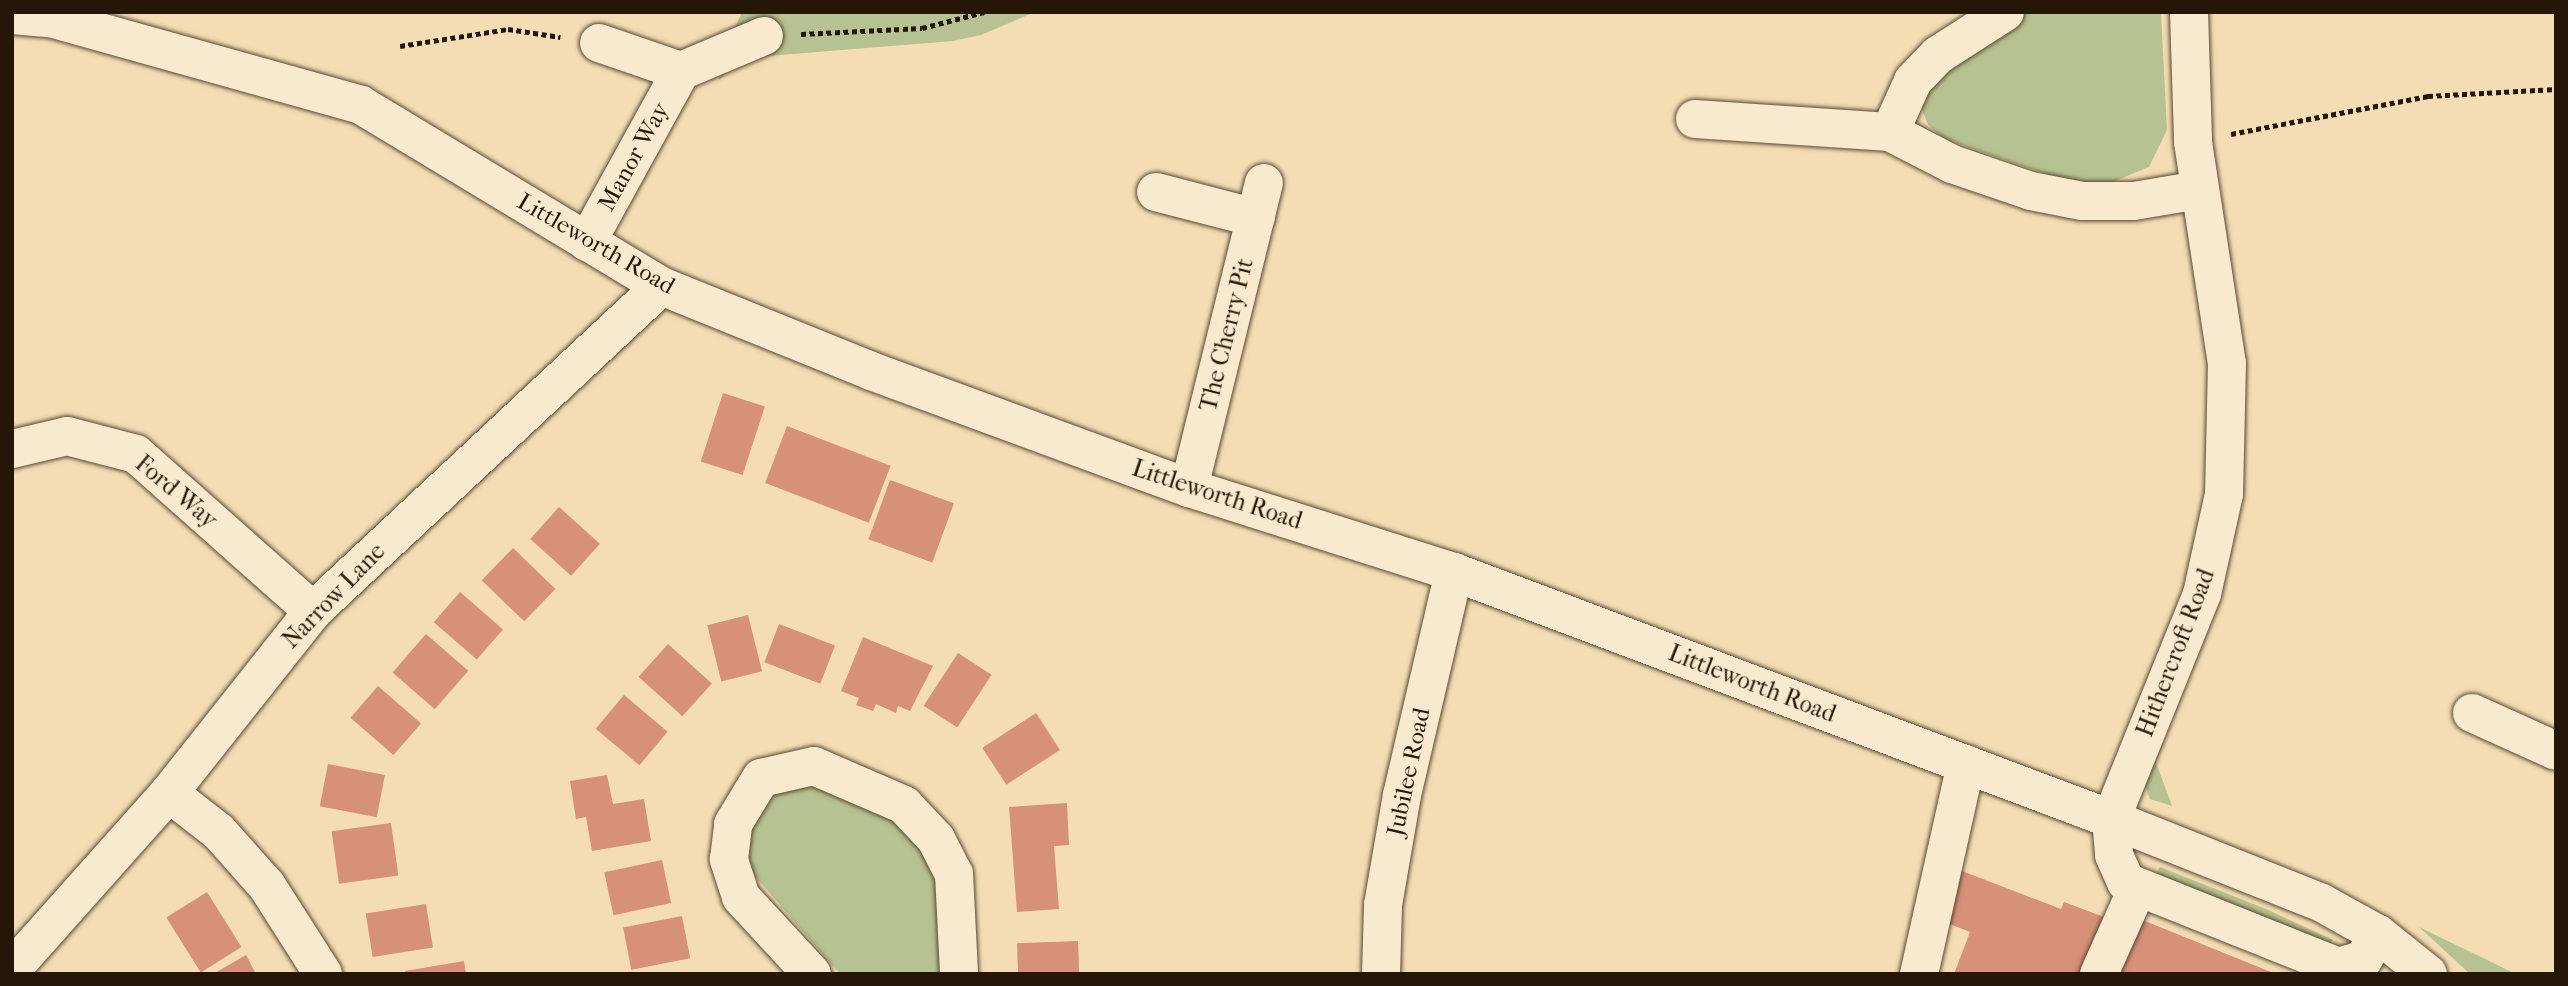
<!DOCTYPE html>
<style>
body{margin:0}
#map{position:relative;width:2568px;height:986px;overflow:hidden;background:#f4ddb5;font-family:"IM FELL French Canon",serif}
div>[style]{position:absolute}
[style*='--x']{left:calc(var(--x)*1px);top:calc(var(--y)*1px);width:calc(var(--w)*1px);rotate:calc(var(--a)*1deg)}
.green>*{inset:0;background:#b6c291}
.building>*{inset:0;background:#d89179;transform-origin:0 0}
.path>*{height:4.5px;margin-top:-2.25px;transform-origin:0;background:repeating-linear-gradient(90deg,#251608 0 5px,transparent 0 8.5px)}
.roads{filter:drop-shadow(0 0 2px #594833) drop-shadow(0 0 2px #594833)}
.minor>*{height:38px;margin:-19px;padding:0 19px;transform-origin:19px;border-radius:19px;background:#f8e9cf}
span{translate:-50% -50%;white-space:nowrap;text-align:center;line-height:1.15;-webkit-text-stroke:5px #f8e9cf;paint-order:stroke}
.street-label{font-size:24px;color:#251608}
.frame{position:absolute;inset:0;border:14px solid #251608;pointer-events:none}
</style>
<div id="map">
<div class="green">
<div style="clip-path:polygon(742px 12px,1035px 12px,981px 35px,953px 41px,757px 57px,735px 66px,719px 80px,713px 47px,730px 38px)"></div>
<div style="clip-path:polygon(2025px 12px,2161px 12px,2167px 130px,2149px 167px,2105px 185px,2052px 176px,1945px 139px,1928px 125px,1921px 107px,1924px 83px,1962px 47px)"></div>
<div style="clip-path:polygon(2154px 757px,2172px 806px,2150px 799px,2142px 777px)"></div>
<div style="clip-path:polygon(806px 773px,927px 837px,936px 860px,944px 974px,840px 974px,754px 875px,744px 853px,760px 795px)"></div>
<div style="clip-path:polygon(2160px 867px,2266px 909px,2333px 940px,2328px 946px,2152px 880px)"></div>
<div style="clip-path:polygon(2419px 927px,2516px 974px,2470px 974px)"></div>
</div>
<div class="building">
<div style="left:723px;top:393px;width:44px;height:72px;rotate:18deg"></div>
<div style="left:787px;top:426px;width:111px;height:61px;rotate:21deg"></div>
<div style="left:890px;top:480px;width:68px;height:63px;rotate:20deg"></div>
<div style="left:559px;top:507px;width:55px;height:43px;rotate:42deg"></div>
<div style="left:513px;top:548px;width:59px;height:45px;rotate:44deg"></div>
<div style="left:460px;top:592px;width:57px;height:40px;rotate:41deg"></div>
<div style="left:748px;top:615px;width:58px;height:42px;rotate:76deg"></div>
<div style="left:779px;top:624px;width:60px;height:41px;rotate:21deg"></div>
<div style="left:426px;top:634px;width:56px;height:51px;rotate:41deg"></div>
<div style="clip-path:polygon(863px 637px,933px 666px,910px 711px,898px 706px,896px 713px,876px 704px,873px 711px,856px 705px,859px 698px,841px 691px)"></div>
<div style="left:668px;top:644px;width:59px;height:44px;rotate:42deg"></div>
<div style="left:958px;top:653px;width:40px;height:63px;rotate:33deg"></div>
<div style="left:378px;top:686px;width:57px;height:42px;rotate:41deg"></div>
<div style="left:624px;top:695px;width:57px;height:44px;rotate:40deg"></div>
<div style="left:1036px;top:713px;width:44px;height:64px;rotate:57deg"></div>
<div style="left:328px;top:764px;width:58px;height:43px;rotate:11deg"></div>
<div style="clip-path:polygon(607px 775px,613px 804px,644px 799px,651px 841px,592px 851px,586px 817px,576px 819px,570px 781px)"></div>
<div style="clip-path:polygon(1067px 803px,1069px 845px,1054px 846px,1059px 909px,1017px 912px,1009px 807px)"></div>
<div style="left:391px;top:823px;width:53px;height:60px;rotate:82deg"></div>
<div style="left:662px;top:860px;width:44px;height:59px;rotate:78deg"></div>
<div style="clip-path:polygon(1962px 871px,2061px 909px,2064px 902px,2112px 920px,2091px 974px,1954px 974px,1970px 932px,1942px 921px)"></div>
<div style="left:207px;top:892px;width:65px;height:48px;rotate:58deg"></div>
<div style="left:426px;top:904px;width:44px;height:61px;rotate:81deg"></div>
<div style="left:682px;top:916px;width:43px;height:60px;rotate:79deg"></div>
<div style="clip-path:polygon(2140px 919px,2276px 974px,2118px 974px)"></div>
<div style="left:1078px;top:941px;width:33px;height:61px;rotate:88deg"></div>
<div style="clip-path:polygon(246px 955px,256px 974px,213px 974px)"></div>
<div style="clip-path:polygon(464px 961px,466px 974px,406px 974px,405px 971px)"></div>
</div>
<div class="path">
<div style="--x:801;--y:34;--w:121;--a:-2.8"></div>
<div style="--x:922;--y:28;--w:64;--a:-14.5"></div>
<div style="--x:400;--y:46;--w:109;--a:-8.9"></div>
<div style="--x:508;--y:29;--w:53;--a:8.7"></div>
<div style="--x:2231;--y:134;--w:201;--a:-10.9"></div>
<div style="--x:2428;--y:96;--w:128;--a:-3.1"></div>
</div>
<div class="roads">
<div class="minor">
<div style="--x:2005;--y:12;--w:80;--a:147.3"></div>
<div style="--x:1938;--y:55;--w:36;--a:134"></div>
<div style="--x:1913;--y:81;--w:56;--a:114.3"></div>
<div style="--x:1890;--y:132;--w:70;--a:27.3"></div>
<div style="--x:1952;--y:164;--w:83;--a:18.9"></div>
<div style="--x:2031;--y:191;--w:52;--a:11.1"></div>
<div style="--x:2082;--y:201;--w:52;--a:0"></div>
<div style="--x:2134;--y:201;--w:66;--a:-9.6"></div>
<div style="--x:2189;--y:12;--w:130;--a:88.2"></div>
<div style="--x:2193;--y:142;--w:224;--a:81.3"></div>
<div style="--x:2227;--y:363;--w:131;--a:91.3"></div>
<div style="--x:2224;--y:494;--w:102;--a:102.4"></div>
<div style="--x:2202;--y:594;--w:243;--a:112"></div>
<div style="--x:2111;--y:819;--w:36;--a:85"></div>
<div style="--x:2114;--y:855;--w:30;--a:66"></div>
<div style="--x:2126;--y:882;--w:228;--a:21.8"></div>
<div style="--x:2338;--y:967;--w:26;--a:-16"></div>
<div style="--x:2363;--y:960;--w:30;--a:-60"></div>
<div style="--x:12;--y:15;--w:38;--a:5"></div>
<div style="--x:50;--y:18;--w:323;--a:15.6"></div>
<div style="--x:361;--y:105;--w:350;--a:31.1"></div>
<div style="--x:661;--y:286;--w:227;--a:22"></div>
<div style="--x:871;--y:371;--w:339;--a:20.2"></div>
<div style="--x:1189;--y:488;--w:278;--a:17.6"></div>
<div style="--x:1454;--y:572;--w:702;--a:20.6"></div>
<div style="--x:2111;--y:819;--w:227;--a:21.7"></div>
<div style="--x:2322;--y:903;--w:64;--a:29"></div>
<div style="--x:2378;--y:934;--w:64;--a:38.7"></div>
<div style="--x:599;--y:43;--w:87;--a:18.9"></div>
<div style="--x:681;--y:71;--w:90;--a:-22.9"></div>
<div style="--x:1695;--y:119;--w:195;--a:3.8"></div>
<div style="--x:1156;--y:192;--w:103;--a:14.6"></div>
<div style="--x:587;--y:242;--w:195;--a:-61.2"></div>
<div style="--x:12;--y:449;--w:57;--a:-13.3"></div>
<div style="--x:67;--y:436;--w:71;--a:14.6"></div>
<div style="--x:136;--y:454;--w:237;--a:41.6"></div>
<div style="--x:1189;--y:488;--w:314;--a:-76.2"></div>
<div style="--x:2472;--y:713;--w:92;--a:24.3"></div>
<div style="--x:169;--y:793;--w:63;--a:38"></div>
<div style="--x:219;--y:832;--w:72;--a:48.4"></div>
<div style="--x:267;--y:886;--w:104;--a:57.5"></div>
<div style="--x:12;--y:969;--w:236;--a:-48.3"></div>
<div style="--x:169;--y:793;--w:232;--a:-51.6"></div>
<div style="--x:313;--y:611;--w:476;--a:-43"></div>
<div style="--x:812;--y:974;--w:105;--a:-132.7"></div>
<div style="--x:741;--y:897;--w:40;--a:-108"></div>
<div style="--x:729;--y:859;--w:35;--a:-83"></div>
<div style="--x:733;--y:824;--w:54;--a:-58.7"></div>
<div style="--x:761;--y:778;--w:54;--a:-12.8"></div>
<div style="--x:814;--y:766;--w:98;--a:23.4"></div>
<div style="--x:904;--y:805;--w:47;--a:46.7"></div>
<div style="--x:936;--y:839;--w:39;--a:63"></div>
<div style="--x:954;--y:874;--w:100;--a:87.1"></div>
<div style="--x:1381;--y:974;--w:69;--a:-88.3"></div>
<div style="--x:1383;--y:905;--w:112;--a:-80.2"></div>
<div style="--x:1402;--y:795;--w:229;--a:-76.9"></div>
<div style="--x:1919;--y:974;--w:215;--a:-77.4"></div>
<div style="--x:2099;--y:974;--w:95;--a:-65.9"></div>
</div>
</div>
<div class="street-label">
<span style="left:634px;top:157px;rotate:-61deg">Manor Way</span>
<span style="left:596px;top:244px;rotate:30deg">Littleworth Road</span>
<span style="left:1227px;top:335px;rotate:-76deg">The Cherry Pit</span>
<span style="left:176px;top:492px;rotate:40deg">Ford Way</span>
<span style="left:1217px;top:495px;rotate:18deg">Littleworth Road</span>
<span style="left:334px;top:596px;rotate:-46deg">Narrow Lane</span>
<span style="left:2176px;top:653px;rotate:-69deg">Hithercroft Road</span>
<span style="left:1752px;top:684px;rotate:21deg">Littleworth Road</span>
<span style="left:1409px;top:772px;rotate:-78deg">Jubilee Road</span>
</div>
<div class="frame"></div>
</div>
